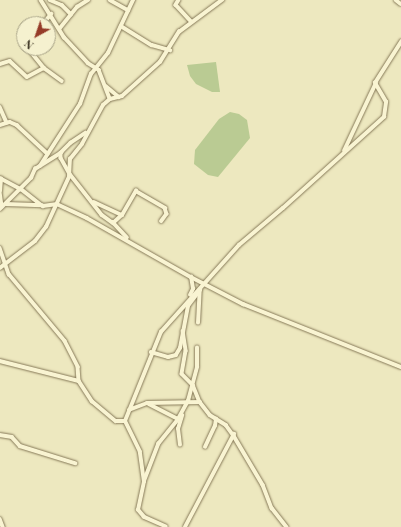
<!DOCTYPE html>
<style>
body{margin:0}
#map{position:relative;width:401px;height:527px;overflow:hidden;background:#ede8bf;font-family:"Playfair Display",serif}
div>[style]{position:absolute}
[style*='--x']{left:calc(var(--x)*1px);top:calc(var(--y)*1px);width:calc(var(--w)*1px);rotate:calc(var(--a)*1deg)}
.green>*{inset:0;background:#bacb93}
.roads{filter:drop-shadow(0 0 1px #867958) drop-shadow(0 0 1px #867958)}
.minor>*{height:3.5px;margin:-1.75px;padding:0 1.75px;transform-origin:1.75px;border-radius:1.75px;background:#f9f4d2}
span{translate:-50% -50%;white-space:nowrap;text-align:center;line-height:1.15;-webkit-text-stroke:3px #f5f1cf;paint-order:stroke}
.north{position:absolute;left:16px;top:16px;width:40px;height:40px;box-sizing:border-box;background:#f5f1cf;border:1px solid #a8a387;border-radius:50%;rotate:220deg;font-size:11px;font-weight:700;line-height:16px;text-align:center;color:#352d1c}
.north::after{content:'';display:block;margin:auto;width:14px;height:18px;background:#953b28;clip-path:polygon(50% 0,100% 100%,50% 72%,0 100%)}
</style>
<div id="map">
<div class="green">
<div style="clip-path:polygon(216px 62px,220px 92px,212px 92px,196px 84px,190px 76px,187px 65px)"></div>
<div style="clip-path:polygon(230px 112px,239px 114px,247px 120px,250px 138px,218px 177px,208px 175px,194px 164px,195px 150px,219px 119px)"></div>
</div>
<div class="roads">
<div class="minor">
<div style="--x:41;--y:0;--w:44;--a:58.1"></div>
<div style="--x:64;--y:37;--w:35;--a:47"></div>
<div style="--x:88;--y:63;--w:13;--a:32"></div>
<div style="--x:99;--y:70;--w:31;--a:69"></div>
<div style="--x:50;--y:0;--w:13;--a:23"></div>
<div style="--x:62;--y:5;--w:13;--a:45"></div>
<div style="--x:110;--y:0;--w:21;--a:29"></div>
<div style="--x:179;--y:0;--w:6;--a:121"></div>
<div style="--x:176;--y:5;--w:23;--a:47"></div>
<div style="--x:396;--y:0;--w:6;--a:39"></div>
<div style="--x:43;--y:24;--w:13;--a:-51"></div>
<div style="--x:121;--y:26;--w:36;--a:32"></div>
<div style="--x:152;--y:45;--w:19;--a:16"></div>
<div style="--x:60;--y:28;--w:27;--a:-51"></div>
<div style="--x:77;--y:7;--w:13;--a:-32"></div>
<div style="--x:28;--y:48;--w:26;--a:51"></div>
<div style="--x:44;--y:68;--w:22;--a:36"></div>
<div style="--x:0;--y:64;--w:10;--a:-17"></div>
<div style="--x:10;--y:61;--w:23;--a:43"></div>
<div style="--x:27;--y:77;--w:19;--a:-28"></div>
<div style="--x:106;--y:86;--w:17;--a:40"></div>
<div style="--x:0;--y:107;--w:17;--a:66"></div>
<div style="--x:0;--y:125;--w:10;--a:-17"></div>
<div style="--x:10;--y:122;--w:8;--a:23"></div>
<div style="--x:17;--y:125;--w:42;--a:43.1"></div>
<div style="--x:86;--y:133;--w:18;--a:146"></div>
<div style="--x:71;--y:143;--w:14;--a:135"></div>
<div style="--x:61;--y:153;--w:5;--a:90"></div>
<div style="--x:61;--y:158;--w:18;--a:61"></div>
<div style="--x:70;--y:174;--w:52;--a:52"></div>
<div style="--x:102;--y:215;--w:14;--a:36"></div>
<div style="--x:344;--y:151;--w:75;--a:-64.8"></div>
<div style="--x:40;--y:166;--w:74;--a:-57.2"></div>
<div style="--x:80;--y:104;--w:32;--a:-70"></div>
<div style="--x:91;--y:74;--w:27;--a:-51"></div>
<div style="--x:108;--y:53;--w:59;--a:-64.7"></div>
<div style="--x:0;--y:178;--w:24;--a:28"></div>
<div style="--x:21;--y:189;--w:28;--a:38"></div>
<div style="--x:43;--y:206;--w:14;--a:-8"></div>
<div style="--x:57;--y:204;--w:33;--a:25"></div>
<div style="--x:87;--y:218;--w:120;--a:29.6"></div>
<div style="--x:191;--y:277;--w:59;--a:27.4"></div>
<div style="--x:243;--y:304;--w:170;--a:21.7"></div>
<div style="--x:0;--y:191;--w:12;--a:-85"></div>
<div style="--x:0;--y:192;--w:15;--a:82"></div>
<div style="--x:94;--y:202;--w:31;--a:25"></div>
<div style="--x:6;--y:204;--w:36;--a:2"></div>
<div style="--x:0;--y:209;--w:44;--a:-45"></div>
<div style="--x:31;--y:178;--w:10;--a:-66"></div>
<div style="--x:35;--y:169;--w:31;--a:-32"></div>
<div style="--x:127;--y:238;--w:21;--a:-133"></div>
<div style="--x:113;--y:223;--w:12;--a:-42"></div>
<div style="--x:122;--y:215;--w:28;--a:-60"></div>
<div style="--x:136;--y:191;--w:34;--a:30"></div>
<div style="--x:165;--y:208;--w:6;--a:72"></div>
<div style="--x:167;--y:214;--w:9;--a:126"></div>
<div style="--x:0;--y:248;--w:28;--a:71"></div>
<div style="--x:9;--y:274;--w:87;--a:50.1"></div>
<div style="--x:65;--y:341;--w:29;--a:63"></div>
<div style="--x:78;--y:367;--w:14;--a:86"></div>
<div style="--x:0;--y:268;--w:44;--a:-37.6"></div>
<div style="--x:35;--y:241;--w:18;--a:-52"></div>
<div style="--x:46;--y:227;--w:55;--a:-65.3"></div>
<div style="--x:69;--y:177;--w:18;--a:-87"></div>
<div style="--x:70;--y:159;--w:19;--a:-51"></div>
<div style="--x:82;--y:144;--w:44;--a:-61.7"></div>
<div style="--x:103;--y:105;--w:9;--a:-41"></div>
<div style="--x:110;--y:99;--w:12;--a:-14"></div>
<div style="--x:122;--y:96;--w:51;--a:-41.8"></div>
<div style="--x:160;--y:62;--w:36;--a:-58"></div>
<div style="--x:179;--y:32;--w:54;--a:-36.7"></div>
<div style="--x:190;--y:295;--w:7;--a:-63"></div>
<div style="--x:193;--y:289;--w:12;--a:-99"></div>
<div style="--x:198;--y:323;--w:33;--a:-87"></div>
<div style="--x:183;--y:331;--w:20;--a:81"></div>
<div style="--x:186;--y:351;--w:23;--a:100"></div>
<div style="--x:182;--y:374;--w:16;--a:45"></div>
<div style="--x:193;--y:385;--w:18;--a:68"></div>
<div style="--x:200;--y:402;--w:16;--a:52"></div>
<div style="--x:210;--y:415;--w:19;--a:32"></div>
<div style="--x:226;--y:425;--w:14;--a:54"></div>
<div style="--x:234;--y:436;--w:57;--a:59.4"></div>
<div style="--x:263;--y:485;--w:25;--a:69"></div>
<div style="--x:272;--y:508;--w:24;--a:52"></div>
<div style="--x:151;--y:352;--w:18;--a:16"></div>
<div style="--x:168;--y:357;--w:8;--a:-14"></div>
<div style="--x:176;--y:355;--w:8;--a:-60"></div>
<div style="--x:180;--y:348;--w:43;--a:-79.2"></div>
<div style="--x:188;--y:306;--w:20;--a:-53"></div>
<div style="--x:0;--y:361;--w:81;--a:14.2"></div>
<div style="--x:79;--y:381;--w:24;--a:57"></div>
<div style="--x:92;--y:401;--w:31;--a:40"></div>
<div style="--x:116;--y:421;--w:9;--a:0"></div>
<div style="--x:149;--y:404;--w:33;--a:27"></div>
<div style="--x:129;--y:410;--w:19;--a:-21"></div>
<div style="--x:147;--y:403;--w:53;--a:-1.1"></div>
<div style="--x:0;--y:435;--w:12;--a:9"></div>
<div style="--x:12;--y:437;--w:12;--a:48"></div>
<div style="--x:20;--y:446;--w:58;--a:17.2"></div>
<div style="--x:180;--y:445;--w:16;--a:-97"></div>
<div style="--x:178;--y:429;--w:14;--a:-73"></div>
<div style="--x:205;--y:447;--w:23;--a:-65"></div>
<div style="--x:215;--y:426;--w:7;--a:-82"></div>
<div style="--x:144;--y:481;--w:40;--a:-69"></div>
<div style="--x:158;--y:444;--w:32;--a:-51"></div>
<div style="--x:178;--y:419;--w:21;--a:-61"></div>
<div style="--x:188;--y:401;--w:35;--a:-75"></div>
<div style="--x:197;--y:367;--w:19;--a:-90"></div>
<div style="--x:0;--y:519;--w:9;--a:69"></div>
<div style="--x:166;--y:527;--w:24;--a:-156"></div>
<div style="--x:144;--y:517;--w:9;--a:-131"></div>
<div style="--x:138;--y:510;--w:29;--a:-78"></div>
<div style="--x:144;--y:482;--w:30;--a:-98"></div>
<div style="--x:140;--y:452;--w:34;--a:-116"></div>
<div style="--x:125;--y:421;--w:96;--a:-68"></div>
<div style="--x:161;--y:332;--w:117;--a:-48.1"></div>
<div style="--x:239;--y:245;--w:57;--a:-40.1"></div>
<div style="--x:283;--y:208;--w:136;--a:-42"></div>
<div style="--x:384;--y:117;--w:15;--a:-82"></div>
<div style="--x:386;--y:102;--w:22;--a:-120"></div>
<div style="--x:375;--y:83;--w:49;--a:-57.6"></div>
<div style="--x:185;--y:527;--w:105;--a:-62.2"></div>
</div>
</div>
<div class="north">N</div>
</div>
